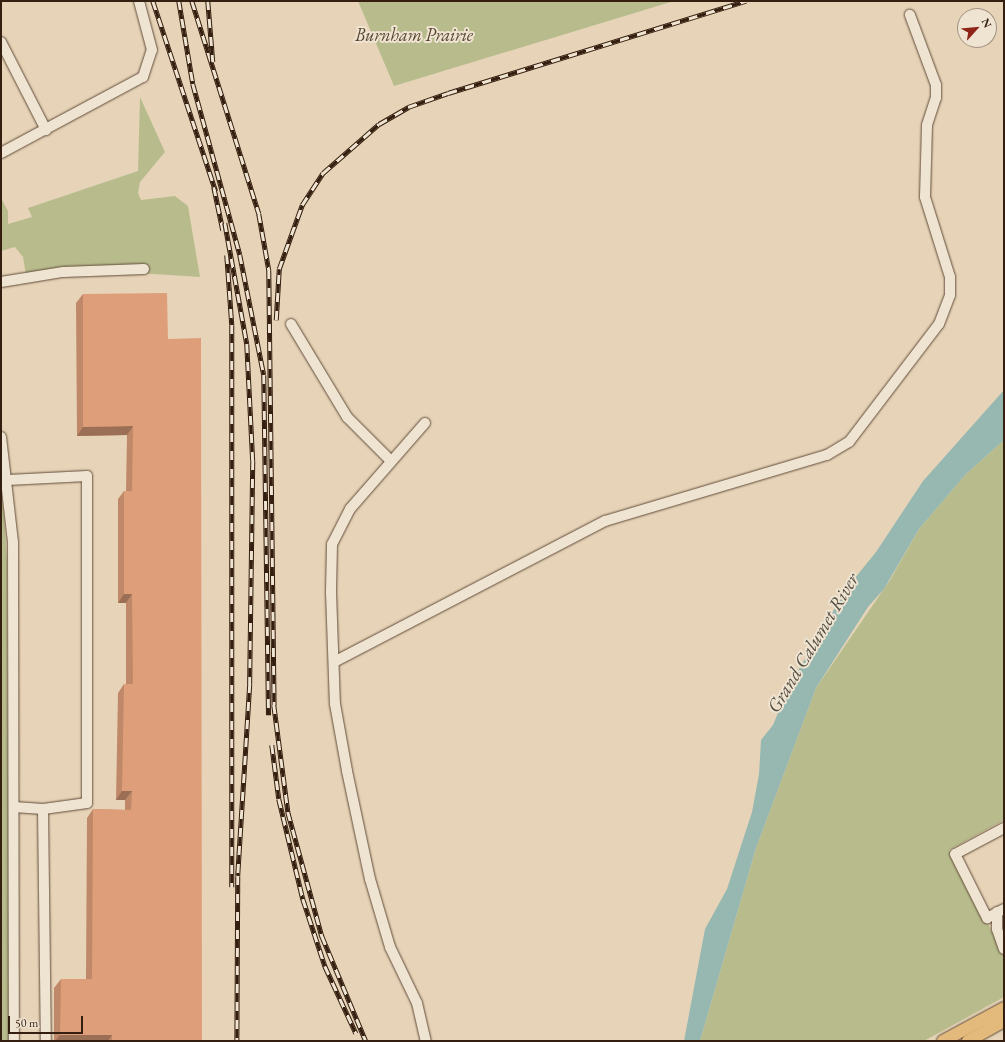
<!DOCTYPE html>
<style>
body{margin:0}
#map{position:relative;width:1005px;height:1042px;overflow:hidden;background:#e7d4b8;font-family:"EB Garamond",serif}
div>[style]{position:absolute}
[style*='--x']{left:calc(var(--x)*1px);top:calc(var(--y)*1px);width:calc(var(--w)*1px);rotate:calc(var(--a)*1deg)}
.green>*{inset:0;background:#b8bc8d}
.water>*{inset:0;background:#97b8b1}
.roads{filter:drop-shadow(0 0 1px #614c39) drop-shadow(0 0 1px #614c39)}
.minor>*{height:10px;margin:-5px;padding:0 5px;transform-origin:5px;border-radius:5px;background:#efe3d1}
.major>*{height:12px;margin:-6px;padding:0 6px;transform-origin:6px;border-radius:6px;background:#e4ba7c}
.rail>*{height:4.5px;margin-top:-2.25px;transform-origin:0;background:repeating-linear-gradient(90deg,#efe3d1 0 9px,#341e0f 0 18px);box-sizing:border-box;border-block:1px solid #341e0f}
.wall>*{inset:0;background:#bf8868}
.shaded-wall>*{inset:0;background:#9b6f55}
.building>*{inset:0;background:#de9e79}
span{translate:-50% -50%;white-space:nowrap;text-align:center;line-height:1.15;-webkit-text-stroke:4px #efe3d1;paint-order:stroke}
.park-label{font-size:18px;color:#55462e;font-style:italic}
.water-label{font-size:19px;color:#524c40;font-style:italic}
.frame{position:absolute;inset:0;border:2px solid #341e0f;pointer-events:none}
.north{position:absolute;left:957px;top:8px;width:40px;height:40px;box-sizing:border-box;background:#efe3d1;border:1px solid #a49483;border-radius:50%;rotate:63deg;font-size:11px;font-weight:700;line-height:16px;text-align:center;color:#341e0f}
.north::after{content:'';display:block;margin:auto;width:14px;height:18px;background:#8f2418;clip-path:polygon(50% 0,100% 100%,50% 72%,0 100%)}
.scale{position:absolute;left:8px;top:1016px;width:75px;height:18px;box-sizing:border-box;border:2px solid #341e0f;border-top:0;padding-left:5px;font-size:12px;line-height:14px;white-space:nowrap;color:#341e0f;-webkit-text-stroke:3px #efe3d1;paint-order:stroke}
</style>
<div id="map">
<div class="green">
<div style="clip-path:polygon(358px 1px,674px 1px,394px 86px)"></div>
<div style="clip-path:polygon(140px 97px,165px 152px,140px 182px,138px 193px,141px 200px,175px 196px,188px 206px,200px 277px,76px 269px,26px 275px,23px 257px,15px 247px,1px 251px,1px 198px,8px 211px,8px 224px,32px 217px,28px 208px,138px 171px)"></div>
<div style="clip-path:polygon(1004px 440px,1004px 820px,949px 850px,1004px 954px,1004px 997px,924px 1041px,700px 1041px,756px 848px,816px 688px,890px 580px,919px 529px,965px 475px)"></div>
<div style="clip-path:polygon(1px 475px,7px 560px,9px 1041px,1px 1041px)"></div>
</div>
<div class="water">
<div style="clip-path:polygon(1004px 390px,1004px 440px,965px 475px,919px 529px,884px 589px,868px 607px,816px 688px,756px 848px,700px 1041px,684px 1041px,705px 929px,727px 889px,752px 812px,759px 774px,761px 740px,773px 725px,789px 686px,846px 589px,876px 552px,923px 481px)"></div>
</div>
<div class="roads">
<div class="minor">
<div style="--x:1;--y:42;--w:99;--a:62.9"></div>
<div style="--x:1;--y:153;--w:161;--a:-28.2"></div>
<div style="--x:143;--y:77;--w:28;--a:-72"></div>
<div style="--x:152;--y:50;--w:51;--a:-104.9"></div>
<div style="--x:1;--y:282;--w:63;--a:-9.2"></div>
<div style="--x:63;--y:272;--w:81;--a:-2.1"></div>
<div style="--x:291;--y:324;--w:109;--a:58.9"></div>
<div style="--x:347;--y:417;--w:62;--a:45"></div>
<div style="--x:425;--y:423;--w:114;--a:131.1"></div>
<div style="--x:350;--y:509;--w:39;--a:117"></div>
<div style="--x:332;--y:544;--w:48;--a:91.2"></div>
<div style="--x:331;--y:592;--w:112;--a:88"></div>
<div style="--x:335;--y:704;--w:68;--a:79.8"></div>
<div style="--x:347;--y:771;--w:110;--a:78"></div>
<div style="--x:370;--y:879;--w:71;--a:73.6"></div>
<div style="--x:390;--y:947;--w:62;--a:64.3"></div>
<div style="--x:417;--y:1003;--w:39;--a:77"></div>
<div style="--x:1;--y:437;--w:106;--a:83.5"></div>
<div style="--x:13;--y:542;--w:499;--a:89.9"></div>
<div style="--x:8;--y:480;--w:79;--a:-2.9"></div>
<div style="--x:87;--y:476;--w:327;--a:90"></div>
<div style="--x:87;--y:803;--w:44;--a:172.2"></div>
<div style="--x:336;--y:661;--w:303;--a:-27.5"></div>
<div style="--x:605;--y:521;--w:232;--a:-16.6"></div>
<div style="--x:827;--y:455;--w:26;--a:-31"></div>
<div style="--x:849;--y:442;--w:148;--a:-52.7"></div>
<div style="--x:939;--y:324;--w:31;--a:-69"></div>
<div style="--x:950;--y:295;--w:18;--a:-90"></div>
<div style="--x:950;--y:277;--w:84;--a:-107.4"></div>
<div style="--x:925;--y:197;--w:72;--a:-88.4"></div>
<div style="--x:927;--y:125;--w:28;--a:-72"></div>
<div style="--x:936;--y:98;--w:13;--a:-90"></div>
<div style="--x:936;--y:85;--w:75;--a:-110.4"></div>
<div style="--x:14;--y:807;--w:29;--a:4"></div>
<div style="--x:43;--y:809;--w:232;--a:89.3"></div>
<div style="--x:1004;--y:828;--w:55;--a:152"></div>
<div style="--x:955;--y:854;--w:72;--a:63.4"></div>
<div style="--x:987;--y:918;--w:19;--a:-28"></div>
<div style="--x:997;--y:912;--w:17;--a:90"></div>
<div style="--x:997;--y:929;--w:21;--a:71"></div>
</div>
<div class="major">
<div style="--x:943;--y:1041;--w:69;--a:-28.4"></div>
<div style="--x:968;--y:1041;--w:41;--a:-29.1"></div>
</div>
</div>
<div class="rail">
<div style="--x:153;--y:1;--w:200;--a:71.7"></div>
<div style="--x:179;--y:1;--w:84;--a:80.4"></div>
<div style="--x:193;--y:84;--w:177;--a:74.6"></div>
<div style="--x:240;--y:255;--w:122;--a:78.7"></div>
<div style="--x:264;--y:375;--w:340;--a:89.2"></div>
<div style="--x:192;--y:1;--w:223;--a:72.5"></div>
<div style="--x:259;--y:214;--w:57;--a:79.9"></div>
<div style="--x:269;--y:270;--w:435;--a:89.3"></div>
<div style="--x:274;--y:705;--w:108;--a:82.5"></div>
<div style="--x:288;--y:812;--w:129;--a:74.7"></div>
<div style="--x:322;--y:936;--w:114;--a:67.3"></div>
<div style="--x:208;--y:1;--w:61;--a:85.3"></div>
<div style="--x:214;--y:187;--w:44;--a:78.2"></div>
<div style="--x:225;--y:223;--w:123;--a:79.7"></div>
<div style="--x:247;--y:344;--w:117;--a:87.1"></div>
<div style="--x:253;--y:461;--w:223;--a:90.8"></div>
<div style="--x:250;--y:684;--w:192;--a:93.6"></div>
<div style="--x:238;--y:876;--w:165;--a:90.3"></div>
<div style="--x:227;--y:255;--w:70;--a:85.9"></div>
<div style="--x:232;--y:325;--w:562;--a:90"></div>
<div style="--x:276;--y:320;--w:51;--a:-86.6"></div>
<div style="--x:279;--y:269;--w:68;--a:-70.2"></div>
<div style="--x:302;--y:205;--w:38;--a:-57"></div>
<div style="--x:323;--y:173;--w:74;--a:-41.2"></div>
<div style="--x:379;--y:124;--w:34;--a:-30"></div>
<div style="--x:408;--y:107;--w:42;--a:-19.3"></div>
<div style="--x:448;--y:93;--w:312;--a:-17.2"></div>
<div style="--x:272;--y:745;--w:54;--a:82.6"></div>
<div style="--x:279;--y:799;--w:103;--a:76.5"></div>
<div style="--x:303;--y:899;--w:71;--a:71.8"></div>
<div style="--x:325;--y:966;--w:74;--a:65.2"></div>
</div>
<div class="wall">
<div style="clip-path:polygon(83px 294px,168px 339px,202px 1041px,54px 1041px,54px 988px,61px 979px,86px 979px,87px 818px,93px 809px,125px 810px,125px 800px,116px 800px,118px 693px,124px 684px,126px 684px,126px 603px,118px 603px,118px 499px,124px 491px,126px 491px,127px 435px,77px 436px,76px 303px)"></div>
</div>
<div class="shaded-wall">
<div style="clip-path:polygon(133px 426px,127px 435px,77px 436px,83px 427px)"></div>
<div style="clip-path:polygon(124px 594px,132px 594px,126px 603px,118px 603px)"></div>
<div style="clip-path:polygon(122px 791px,132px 791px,125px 800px,116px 800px)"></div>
<div style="clip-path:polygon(60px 1035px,112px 1035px,108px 1041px,55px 1041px)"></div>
</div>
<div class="building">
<div style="clip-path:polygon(167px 293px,168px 339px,201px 338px,202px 1041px,112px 1041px,112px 1035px,60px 1035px,61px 979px,92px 979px,93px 809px,131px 810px,132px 791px,122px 791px,124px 684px,133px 684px,132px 594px,124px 594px,124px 491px,132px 491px,133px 426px,83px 427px,83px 294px)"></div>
</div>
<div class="park-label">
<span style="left:414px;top:35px">Burnham Prairie</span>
</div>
<div class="water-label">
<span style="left:813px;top:643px;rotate:-59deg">Grand Calumet River</span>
</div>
<div class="frame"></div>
<div class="north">N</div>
<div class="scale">50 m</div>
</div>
